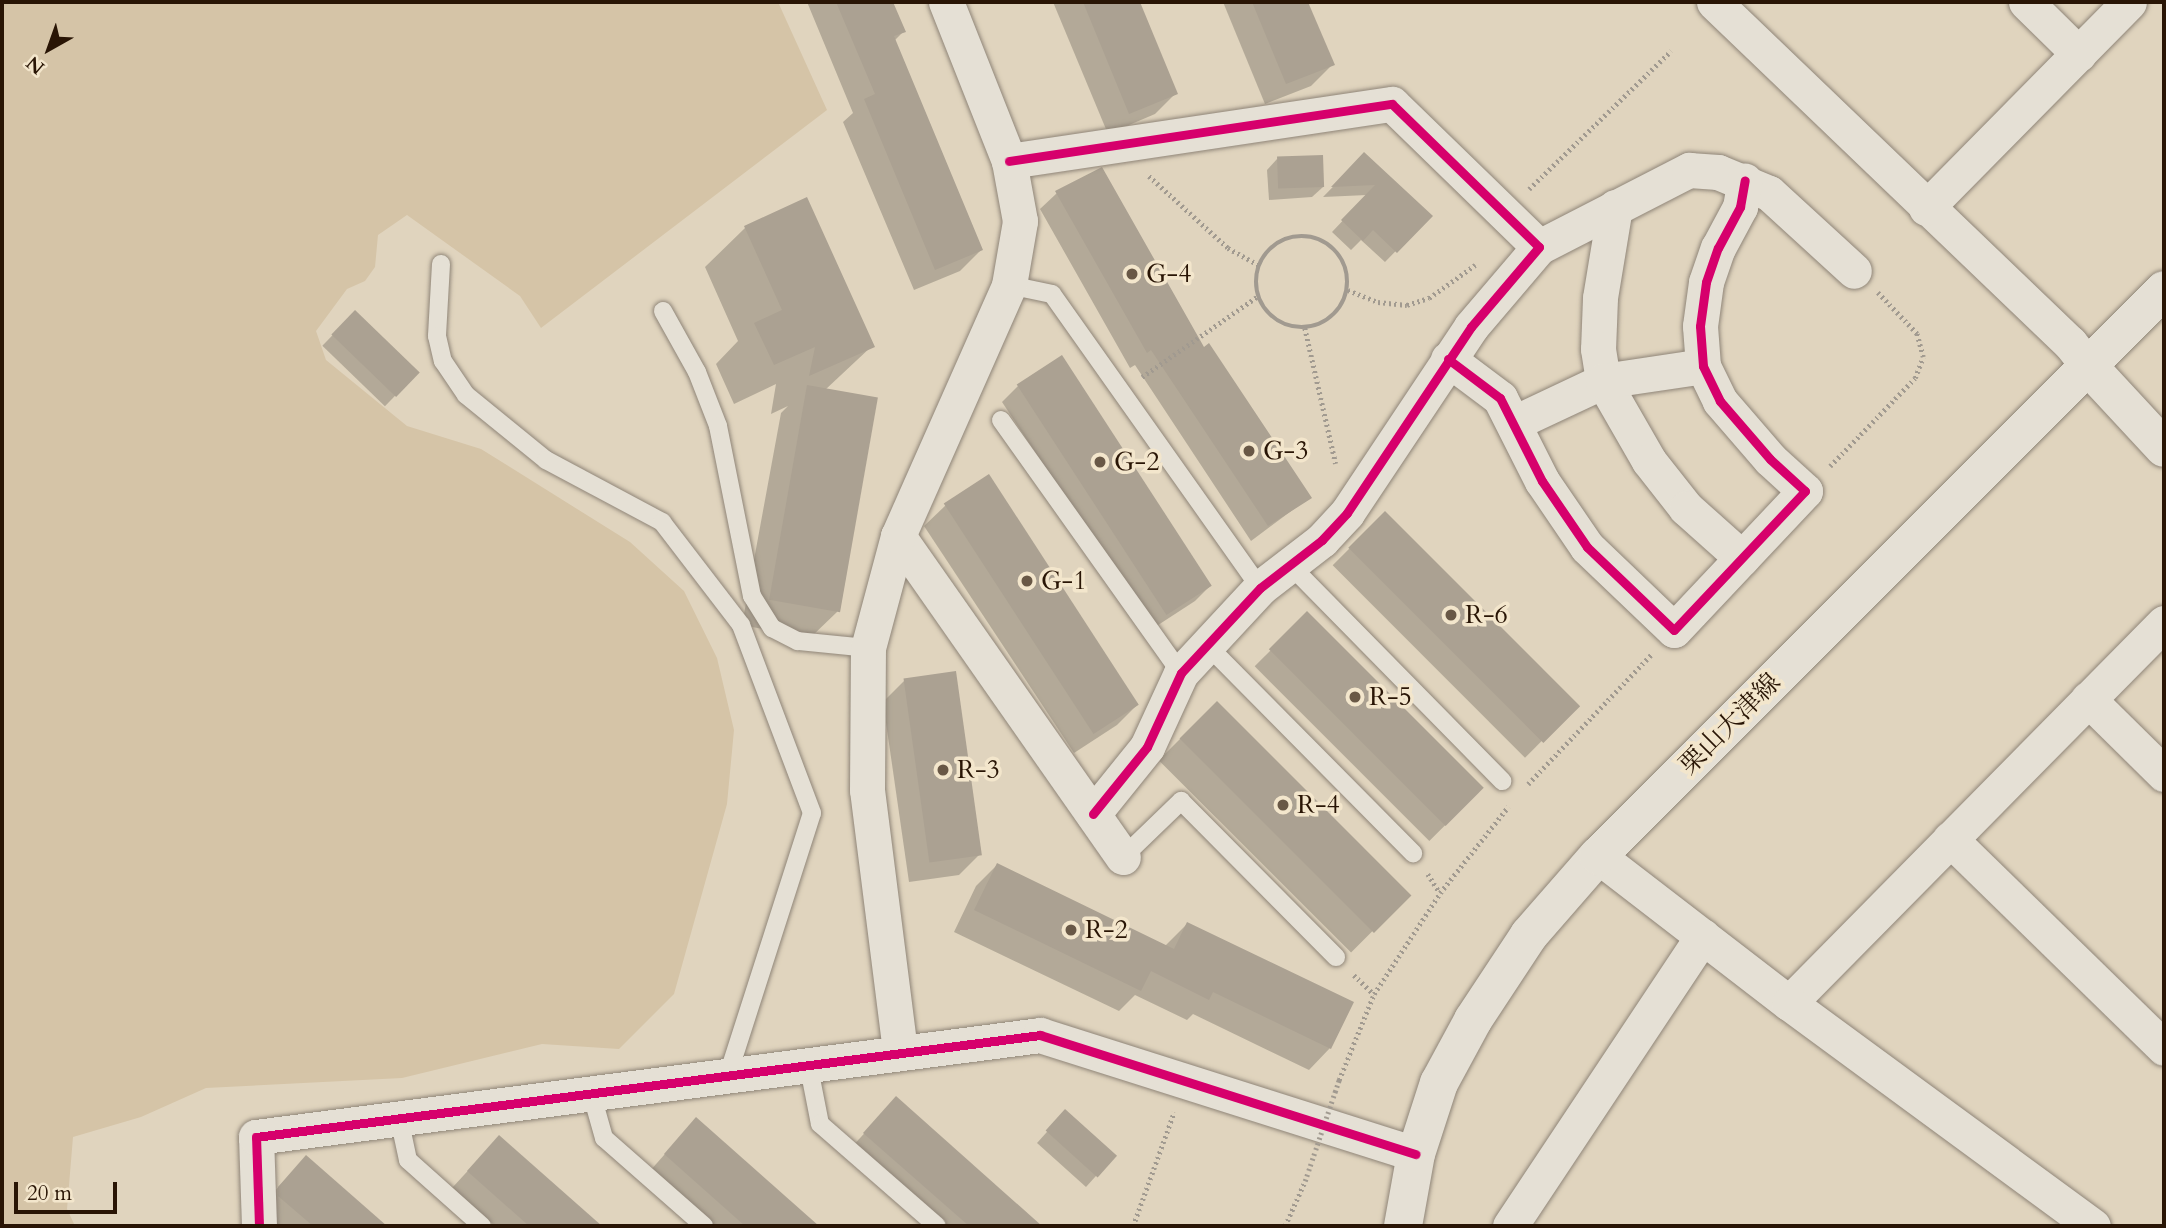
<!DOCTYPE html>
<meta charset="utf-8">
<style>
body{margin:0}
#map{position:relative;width:2166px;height:1228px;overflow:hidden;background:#e0d4be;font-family:Cardo,"Noto Serif JP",serif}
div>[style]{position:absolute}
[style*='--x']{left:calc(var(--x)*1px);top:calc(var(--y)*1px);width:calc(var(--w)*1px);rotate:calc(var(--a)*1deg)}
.green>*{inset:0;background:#d5c4a7}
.shadow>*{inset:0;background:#0003;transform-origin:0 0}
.building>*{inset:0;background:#aba192;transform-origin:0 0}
.path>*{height:4.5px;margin-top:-2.25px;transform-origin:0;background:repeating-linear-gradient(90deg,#a19a90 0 2px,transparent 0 5.5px)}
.path>.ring{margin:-2.25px;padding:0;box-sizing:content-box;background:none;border:4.5px solid #a19a90;border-radius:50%}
.roads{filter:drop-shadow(0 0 2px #8f8578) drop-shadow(0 0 2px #8f8578)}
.service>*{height:18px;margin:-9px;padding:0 9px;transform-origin:9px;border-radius:9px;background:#e5e0d5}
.minor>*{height:35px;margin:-17.5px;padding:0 17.5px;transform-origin:17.5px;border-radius:17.5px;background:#e5e0d5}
.tertiary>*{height:38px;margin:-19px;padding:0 19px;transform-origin:19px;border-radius:19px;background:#e5e0d5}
.secondary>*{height:38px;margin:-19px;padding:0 19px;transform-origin:19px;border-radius:19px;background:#e5e0d5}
.path-bridge>*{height:4.5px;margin-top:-2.25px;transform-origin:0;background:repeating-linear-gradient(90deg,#a19a90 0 2px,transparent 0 5.5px)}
.cycleway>*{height:9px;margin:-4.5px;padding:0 4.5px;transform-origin:4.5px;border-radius:4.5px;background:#d6006c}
.dots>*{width:19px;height:19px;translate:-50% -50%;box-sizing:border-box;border:4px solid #f3e6cc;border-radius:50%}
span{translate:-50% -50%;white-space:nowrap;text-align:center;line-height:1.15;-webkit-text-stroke:7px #f3e6cc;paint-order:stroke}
.poi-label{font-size:26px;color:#291505}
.left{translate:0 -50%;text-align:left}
.street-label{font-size:26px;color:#291505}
.frame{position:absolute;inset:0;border:4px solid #291505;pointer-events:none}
.north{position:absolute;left:14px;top:14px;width:70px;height:70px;-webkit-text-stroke:5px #f3e6cc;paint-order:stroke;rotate:220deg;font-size:19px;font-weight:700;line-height:28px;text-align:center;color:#291505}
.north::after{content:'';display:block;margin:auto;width:24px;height:32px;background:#291505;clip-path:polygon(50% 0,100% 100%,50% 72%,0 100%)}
.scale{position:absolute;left:14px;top:1182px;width:103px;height:32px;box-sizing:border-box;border:4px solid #291505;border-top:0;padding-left:9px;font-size:21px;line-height:24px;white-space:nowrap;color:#291505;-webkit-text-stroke:5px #f3e6cc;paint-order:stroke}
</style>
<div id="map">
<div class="green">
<div style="clip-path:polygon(2px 2px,778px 2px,827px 110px,541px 328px,520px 296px,407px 215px,378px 235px,375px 267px,365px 281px,347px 289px,316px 331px,326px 360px,407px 426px,481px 449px,630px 542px,684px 591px,717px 658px,734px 730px,727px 804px,674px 994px,619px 1049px,542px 1044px,402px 1078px,206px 1088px,141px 1117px,73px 1137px,67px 1209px,75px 1226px,2px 1226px)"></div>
</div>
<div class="shadow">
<div style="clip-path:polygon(807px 2px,891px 2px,904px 31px,894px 41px,981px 250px,960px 271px,914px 290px,843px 122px,853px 113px)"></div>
<div style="clip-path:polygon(1053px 2px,1138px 2px,1176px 93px,1155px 114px,1108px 134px)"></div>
<div style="clip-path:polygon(1223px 2px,1307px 2px,1333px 64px,1311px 86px,1265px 104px)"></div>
<div style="clip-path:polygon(1365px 154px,1430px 216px,1385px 262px,1361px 240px,1351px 250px,1332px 232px,1367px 195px,1323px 197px)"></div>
<div style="clip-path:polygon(1277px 159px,1323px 187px,1312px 197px,1269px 200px,1267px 170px)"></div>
<div style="clip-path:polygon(1057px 193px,1203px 349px,1310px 497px,1251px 541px,1135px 365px,1130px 368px,1040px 209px)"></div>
<div style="clip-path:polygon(806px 200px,872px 346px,825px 390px,837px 612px,810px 638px,742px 625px,781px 413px,788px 406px,771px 414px,776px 384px,734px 404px,716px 364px,738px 341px,705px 267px,745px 228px)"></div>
<div style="left:355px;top:312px;width:87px;height:47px;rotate:44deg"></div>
<div style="clip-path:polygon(1018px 386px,1211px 585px,1195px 601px,1152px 629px,1002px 402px)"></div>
<div style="clip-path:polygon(946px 505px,1138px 704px,1117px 725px,1074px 753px,924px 526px)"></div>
<div style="left:1385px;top:513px;width:272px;height:74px;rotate:45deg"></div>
<div style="left:1307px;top:614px;width:247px;height:74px;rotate:45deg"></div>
<div style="clip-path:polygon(905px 680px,980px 854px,959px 875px,909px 882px,883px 702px)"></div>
<div style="left:1216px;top:703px;width:272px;height:81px;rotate:45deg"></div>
<div style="clip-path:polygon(997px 865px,1165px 946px,1187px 924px,1330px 1048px,1309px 1070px,1193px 1014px,1187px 1020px,1135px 995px,1119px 1011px,954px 932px,976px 886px)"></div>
<div style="clip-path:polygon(896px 1099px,1039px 1226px,934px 1226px,849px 1150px)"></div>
<div style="clip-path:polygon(696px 1119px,816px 1226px,711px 1226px,649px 1172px)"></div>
<div style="clip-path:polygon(1055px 1123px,1114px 1156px,1086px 1187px,1037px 1143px)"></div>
<div style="clip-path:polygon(499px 1137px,599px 1226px,495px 1226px,452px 1188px)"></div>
<div style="clip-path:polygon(306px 1157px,384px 1226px,278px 1226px,262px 1212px,262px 1205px)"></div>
</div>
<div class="building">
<div style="clip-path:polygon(836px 2px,893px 2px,906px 32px,894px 36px,983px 250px,935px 270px,864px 99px,875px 94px)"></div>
<div style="clip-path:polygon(1083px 2px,1140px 2px,1178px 94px,1129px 114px)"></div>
<div style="clip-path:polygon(1252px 2px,1308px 2px,1335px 65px,1286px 84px)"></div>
<div style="clip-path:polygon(1364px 152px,1433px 216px,1397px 253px,1373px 230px,1363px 241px,1341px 220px,1375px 185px,1331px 187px)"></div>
<div style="left:1323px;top:155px;width:32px;height:46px;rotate:88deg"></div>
<div style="clip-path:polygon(1102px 167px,1204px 347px,1209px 343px,1312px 498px,1268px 526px,1151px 350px,1147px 353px,1055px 191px)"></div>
<div style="clip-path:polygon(807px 197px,875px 347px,809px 376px,815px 347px,774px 365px,754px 323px,782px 310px,744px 226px)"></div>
<div style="left:355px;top:310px;width:90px;height:34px;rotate:44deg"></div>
<div style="left:1062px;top:355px;width:275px;height:54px;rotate:57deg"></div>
<div style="left:807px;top:385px;width:72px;height:218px;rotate:10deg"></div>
<div style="left:989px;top:474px;width:275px;height:54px;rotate:57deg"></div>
<div style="left:1385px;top:511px;width:276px;height:52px;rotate:45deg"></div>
<div style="left:1307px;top:611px;width:250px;height:54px;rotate:45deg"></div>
<div style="left:956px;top:671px;width:186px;height:53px;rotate:82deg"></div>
<div style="left:1217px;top:701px;width:275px;height:53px;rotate:45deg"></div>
<div style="clip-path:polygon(997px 863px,1174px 949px,1187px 922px,1354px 1002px,1331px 1049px,1213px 992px,1209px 1000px,1151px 971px,1141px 991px,974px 910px)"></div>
<div style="clip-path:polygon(896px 1096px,1042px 1226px,969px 1226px,863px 1133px)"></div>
<div style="left:1065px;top:1109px;width:70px;height:29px;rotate:42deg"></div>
<div style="clip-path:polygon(696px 1117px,819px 1226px,745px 1226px,664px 1154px)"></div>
<div style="clip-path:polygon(499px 1135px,602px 1226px,529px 1226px,467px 1171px)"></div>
<div style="clip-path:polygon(306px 1155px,387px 1226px,313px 1226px,278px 1196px,278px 1187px)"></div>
</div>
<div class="path">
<div style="--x:1149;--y:176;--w:107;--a:42.3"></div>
<div style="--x:1228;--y:248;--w:35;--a:29"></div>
<div style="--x:1529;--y:189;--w:198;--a:-44.2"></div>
<div class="ring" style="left:1256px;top:236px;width:87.5px;height:87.5px"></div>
<div style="--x:1348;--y:290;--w:32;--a:22"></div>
<div style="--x:1378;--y:302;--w:29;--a:6"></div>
<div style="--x:1407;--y:305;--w:23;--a:-18"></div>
<div style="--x:1429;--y:298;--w:57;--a:-35.7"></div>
<div style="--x:1305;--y:328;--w:139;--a:77.2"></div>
<div style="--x:1142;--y:377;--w:141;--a:-34.9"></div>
<div style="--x:1830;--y:466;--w:122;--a:-46"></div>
<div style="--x:1915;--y:378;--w:22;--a:-69"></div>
<div style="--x:1923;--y:357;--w:24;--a:-105"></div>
<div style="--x:1917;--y:334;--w:57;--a:-133.6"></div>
<div style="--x:1528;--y:784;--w:180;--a:-46.4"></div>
<div style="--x:1428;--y:874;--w:22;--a:58"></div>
<div style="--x:1354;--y:975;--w:28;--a:44"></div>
<div style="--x:1339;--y:1080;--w:93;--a:-67.9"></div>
<div style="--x:1374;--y:994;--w:121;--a:-56.8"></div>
<div style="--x:1440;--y:893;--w:110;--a:-51.7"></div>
<div style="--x:1133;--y:1226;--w:121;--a:-70.2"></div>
<div style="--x:1285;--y:1226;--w:49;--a:-66"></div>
</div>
<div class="roads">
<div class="service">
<div style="--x:441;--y:264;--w:72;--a:93.2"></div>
<div style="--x:437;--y:336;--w:26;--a:77"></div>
<div style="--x:443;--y:361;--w:41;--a:55.9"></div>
<div style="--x:466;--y:395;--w:103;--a:39.1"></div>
<div style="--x:546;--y:460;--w:132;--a:28.1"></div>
<div style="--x:662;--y:522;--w:130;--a:52.5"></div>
<div style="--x:741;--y:625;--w:201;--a:69.3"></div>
<div style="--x:812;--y:813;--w:274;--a:107.8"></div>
<div style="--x:1009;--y:285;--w:44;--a:11.8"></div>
<div style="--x:1052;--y:294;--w:360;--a:54.7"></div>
<div style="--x:663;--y:311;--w:70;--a:60.9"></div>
<div style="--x:697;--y:372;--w:58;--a:68.7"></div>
<div style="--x:718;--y:426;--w:173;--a:78.7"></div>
<div style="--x:752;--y:596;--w:38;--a:58"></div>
<div style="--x:772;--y:628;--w:29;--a:27"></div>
<div style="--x:798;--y:641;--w:70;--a:5.7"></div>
<div style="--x:1001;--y:420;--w:310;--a:54.6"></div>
<div style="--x:1290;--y:565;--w:303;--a:45.5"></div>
<div style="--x:1205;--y:643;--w:296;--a:45.3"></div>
<div style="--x:1123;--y:857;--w:81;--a:-44"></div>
<div style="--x:1181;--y:801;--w:220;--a:45.2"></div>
<div style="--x:808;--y:1063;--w:62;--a:78.9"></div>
<div style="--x:820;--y:1124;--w:155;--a:41.1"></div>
<div style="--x:591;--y:1092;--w:48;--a:74.2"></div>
<div style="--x:604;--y:1138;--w:133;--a:41.3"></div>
<div style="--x:399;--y:1118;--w:43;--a:77.9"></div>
<div style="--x:408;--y:1160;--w:99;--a:41.7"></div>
</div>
<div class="minor">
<div style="--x:1714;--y:2;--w:493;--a:43.8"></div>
<div style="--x:2070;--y:343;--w:31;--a:52"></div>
<div style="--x:2026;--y:2;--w:74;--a:44.5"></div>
<div style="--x:1009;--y:161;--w:387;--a:-8.5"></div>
<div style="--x:1392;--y:104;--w:205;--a:44.2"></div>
<div style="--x:1539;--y:247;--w:105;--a:130.4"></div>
<div style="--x:1471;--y:327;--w:224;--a:123.7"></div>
<div style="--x:1347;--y:513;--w:37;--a:133"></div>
<div style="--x:1322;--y:540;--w:78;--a:142.3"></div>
<div style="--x:1260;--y:588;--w:116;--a:132.9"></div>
<div style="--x:1181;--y:673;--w:81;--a:114.7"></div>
<div style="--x:1147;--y:747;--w:86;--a:128.9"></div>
<div style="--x:1615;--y:207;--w:92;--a:99.4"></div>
<div style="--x:1600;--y:298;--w:51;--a:92.2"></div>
<div style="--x:1598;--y:349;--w:32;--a:81"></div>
<div style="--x:1603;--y:381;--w:92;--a:60.1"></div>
<div style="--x:1649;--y:461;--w:60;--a:51.8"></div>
<div style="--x:1686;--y:508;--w:75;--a:41.8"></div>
<div style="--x:1926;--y:208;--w:289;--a:-45.4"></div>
<div style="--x:1539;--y:247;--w:169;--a:-27.2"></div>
<div style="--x:1689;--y:170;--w:29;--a:4"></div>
<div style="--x:1718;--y:172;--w:55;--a:22.4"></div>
<div style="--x:1769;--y:193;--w:115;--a:42.5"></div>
<div style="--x:1448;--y:359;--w:65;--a:36.9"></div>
<div style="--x:1500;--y:398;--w:93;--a:63.2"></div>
<div style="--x:1542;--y:481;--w:80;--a:55.7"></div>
<div style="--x:1587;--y:547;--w:120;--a:43.7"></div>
<div style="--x:1674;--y:630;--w:191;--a:-46.7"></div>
<div style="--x:1805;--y:491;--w:47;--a:-137.6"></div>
<div style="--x:1770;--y:459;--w:77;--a:-130.8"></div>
<div style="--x:1720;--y:401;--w:39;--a:-116"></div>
<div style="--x:1703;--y:366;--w:40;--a:-94.3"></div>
<div style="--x:1700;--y:326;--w:44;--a:-82.2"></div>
<div style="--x:1706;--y:282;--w:36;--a:-71"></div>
<div style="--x:1718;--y:248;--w:47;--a:-61.8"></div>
<div style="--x:1740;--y:207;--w:27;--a:-80"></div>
<div style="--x:1516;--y:422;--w:96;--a:-25.2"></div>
<div style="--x:1603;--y:381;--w:101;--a:-8.5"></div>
<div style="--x:898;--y:536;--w:392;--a:55"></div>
<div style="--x:2088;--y:699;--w:107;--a:44.6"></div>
<div style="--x:1950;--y:839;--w:299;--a:44.3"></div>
<div style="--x:1598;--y:856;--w:241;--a:37.6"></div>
<div style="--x:1789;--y:1003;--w:534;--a:-45.38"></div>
<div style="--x:1789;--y:1003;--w:377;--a:36.3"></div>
<div style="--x:900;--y:1051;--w:263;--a:-97.2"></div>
<div style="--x:867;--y:790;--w:142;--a:-89.6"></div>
<div style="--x:868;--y:648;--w:116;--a:-75"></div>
<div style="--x:898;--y:536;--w:274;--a:-66.1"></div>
<div style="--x:1009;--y:285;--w:65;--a:-80.2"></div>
<div style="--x:1020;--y:221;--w:61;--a:-100.4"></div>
<div style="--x:1009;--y:161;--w:171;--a:-111.6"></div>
<div style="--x:259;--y:1226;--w:89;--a:-91.9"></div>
<div style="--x:256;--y:1137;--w:791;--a:-7.41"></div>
<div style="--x:1040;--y:1035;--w:394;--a:17.6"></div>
<div style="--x:1510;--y:1226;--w:348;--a:-56.4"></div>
</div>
<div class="tertiary">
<div style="--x:2089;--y:367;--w:110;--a:47.2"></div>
</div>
<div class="secondary">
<div style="--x:1403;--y:1226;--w:73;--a:-79.8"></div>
<div style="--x:1416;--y:1154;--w:75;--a:-72.1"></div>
<div style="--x:1439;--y:1083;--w:72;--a:-61.6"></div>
<div style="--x:1473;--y:1020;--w:102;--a:-56.6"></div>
<div style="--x:1529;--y:935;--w:105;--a:-48.9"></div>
<div style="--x:1598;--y:856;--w:800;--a:-45"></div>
</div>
</div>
<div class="path-bridge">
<div style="--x:1305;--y:1181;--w:107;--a:-71.4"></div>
</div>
<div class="cycleway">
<div style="--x:1009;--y:161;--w:387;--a:-8.5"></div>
<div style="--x:1392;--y:104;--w:205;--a:44.2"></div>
<div style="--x:1539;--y:247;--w:105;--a:130.4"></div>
<div style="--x:1471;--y:327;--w:224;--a:123.7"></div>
<div style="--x:1347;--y:513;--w:37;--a:133"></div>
<div style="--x:1322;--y:540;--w:78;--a:142.3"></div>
<div style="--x:1260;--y:588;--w:116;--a:132.9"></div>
<div style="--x:1181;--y:673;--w:81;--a:114.7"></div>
<div style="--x:1147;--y:747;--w:86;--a:128.9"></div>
<div style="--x:1448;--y:359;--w:65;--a:36.9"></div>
<div style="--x:1500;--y:398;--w:93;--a:63.2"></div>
<div style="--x:1542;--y:481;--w:80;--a:55.7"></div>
<div style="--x:1587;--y:547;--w:120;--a:43.7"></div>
<div style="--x:1674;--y:630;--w:191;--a:-46.7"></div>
<div style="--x:1805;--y:491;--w:47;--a:-137.6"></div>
<div style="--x:1770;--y:459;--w:77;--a:-130.8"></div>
<div style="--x:1720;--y:401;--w:39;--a:-116"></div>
<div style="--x:1703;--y:366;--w:40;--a:-94.3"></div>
<div style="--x:1700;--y:326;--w:44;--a:-82.2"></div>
<div style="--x:1706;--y:282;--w:36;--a:-71"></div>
<div style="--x:1718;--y:248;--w:47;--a:-61.8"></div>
<div style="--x:1740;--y:207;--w:27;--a:-80"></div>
<div style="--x:259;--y:1226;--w:89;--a:-91.9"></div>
<div style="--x:256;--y:1137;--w:791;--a:-7.41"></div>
<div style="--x:1040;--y:1035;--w:394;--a:17.6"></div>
</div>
<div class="dots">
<div style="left:1132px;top:274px;background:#695846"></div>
<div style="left:1249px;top:451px;background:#695846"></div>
<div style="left:1100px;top:462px;background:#695846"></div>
<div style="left:1027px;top:581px;background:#695846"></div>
<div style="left:1451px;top:615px;background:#695846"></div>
<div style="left:1355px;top:697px;background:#695846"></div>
<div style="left:943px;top:770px;background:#695846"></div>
<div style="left:1283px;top:805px;background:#695846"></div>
<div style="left:1071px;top:930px;background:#695846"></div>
</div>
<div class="poi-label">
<span class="left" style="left:1146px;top:274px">G-4</span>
<span class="left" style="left:1263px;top:451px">G-3</span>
<span class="left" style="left:1114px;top:462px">G-2</span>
<span class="left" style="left:1041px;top:581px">G-1</span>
<span class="left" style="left:1465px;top:615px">R-6</span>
<span class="left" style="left:1369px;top:697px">R-5</span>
<span class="left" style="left:957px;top:770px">R-3</span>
<span class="left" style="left:1297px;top:805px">R-4</span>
<span class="left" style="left:1085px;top:930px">R-2</span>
</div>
<div class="street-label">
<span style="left:1730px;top:724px;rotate:-45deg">栗山大津線</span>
</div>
<div class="frame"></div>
<div class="north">N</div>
<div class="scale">20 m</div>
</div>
